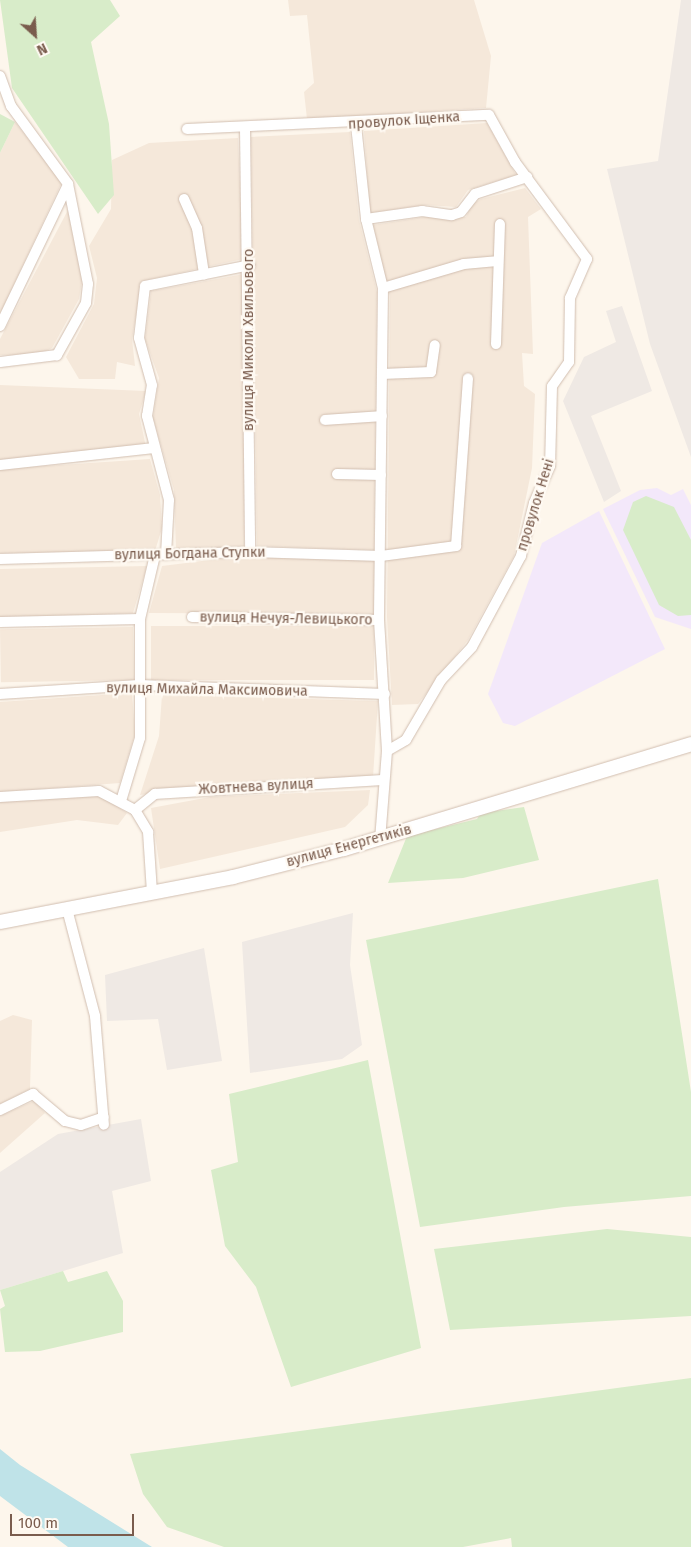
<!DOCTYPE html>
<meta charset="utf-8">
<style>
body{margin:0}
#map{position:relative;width:691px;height:1547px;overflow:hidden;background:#fdf6ec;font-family:"Fira Sans",sans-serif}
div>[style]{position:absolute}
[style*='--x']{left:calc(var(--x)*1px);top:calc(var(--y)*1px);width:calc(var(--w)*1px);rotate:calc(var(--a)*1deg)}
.residential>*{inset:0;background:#f5e8da;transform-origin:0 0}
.industrial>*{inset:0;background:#efe9e4}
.education>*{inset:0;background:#f3e8fa}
.green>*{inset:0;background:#d8ecc9}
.water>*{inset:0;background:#bfe3e8}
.roads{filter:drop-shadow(0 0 1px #d1beb0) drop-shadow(0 0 1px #d1beb0)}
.street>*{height:10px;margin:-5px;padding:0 5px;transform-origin:5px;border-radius:5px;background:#fff}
.secondary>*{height:14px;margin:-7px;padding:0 7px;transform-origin:7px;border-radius:7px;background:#fff}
span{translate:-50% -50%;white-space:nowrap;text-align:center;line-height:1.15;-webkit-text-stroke:4.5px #fffaf3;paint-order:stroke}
.street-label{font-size:14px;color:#7a5c4d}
.north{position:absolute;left:10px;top:10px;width:50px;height:50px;-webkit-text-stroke:4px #fffaf3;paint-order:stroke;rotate:154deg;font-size:14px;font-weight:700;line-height:20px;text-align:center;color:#7a5c4d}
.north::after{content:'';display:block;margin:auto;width:18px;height:22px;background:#7a5c4d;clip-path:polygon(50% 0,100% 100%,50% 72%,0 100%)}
.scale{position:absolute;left:10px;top:1514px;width:124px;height:22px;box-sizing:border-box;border:2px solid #7a5c4d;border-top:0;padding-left:6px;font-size:15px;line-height:18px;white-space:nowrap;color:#7a5c4d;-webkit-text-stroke:4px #fffaf3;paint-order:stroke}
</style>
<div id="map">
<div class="residential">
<div style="clip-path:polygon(288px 0,474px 0,491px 56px,486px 108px,307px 119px,304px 92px,314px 83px,307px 15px,290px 16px)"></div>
<div style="clip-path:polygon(15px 122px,62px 182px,0 314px,0 153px)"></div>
<div style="clip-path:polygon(487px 123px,516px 175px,468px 190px,456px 207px,425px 205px,370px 213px,364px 131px)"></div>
<div style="clip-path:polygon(350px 132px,359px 220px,377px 292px,374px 550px,257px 546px,251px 137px)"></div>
<div style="clip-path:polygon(238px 138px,243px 259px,142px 281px,132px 339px,135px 366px,117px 362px,115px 379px,79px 379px,66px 357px,94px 304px,97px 278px,89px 246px,111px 209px,112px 160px,149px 143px)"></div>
<div style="clip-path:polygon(525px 188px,541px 209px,528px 217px,533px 354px,522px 353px,524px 386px,535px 394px,532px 468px,514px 556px,468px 640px,418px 704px,392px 705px,387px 617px,390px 296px,373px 225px,424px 217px,466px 217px,472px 204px,481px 199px)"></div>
<div style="clip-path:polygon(68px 210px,82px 281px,79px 299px,52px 348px,40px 354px,0 355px,0 339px)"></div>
<div style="clip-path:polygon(244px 274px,244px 546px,176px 550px,174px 490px,153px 418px,159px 378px,145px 339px,151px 291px)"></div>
<div style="clip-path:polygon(0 385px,146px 391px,139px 414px,146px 447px,0 460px)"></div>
<div style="clip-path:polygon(150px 459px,160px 495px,162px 528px,155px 551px,0 553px,0 469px)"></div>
<div style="clip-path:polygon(258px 554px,379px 558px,377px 614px,149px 613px,162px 566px)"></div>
<div style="clip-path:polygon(147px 566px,133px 613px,0 618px,0 569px)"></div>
<div style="left:151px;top:626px;width:223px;height:54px"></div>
<div style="left:133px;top:627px;width:53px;height:133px;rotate:89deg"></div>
<div style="clip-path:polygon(132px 693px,135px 734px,120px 783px,0 792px,0 702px)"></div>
<div style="clip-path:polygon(162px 695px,378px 701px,373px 777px,207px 785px,140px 795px,159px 736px)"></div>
<div style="clip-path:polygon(370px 790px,368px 805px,345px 827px,160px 869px,151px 808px,210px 797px)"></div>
<div style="clip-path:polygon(97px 792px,127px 813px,118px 825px,77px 820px,0 832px,0 799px)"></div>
<div style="clip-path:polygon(13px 1015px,32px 1020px,30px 1089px,0 1104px,0 1021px)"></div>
<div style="clip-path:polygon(34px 1101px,45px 1113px,0 1153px,0 1116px)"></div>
</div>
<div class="industrial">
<div style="clip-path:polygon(681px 0,691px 0,691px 457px,650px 344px,607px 169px,658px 161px)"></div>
<div style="clip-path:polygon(622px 306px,652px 391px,591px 416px,621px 491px,604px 502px,563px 401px,584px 357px,616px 342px,606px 311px)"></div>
<div style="clip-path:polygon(353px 913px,350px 965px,362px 1045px,342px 1059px,250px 1073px,242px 942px)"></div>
<div style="clip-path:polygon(204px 948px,222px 1061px,167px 1070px,158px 1019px,107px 1021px,105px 975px)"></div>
<div style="clip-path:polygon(141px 1119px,151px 1181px,112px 1191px,123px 1253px,0 1290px,0 1172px,58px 1134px)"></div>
</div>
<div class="education">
<div style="clip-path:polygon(657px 488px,671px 495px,683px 489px,691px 505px,691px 629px,655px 617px,603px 509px,640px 490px)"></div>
<div style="clip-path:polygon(599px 511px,665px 649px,515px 726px,503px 723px,488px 694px,542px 543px)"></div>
</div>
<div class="green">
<div style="clip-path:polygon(0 0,110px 0,120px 16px,91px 42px,109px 124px,114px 195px,98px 214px,12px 88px)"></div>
<div style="clip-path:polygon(0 114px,15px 122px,0 153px)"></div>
<div style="clip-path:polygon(646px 496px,674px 507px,691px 540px,691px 615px,678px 616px,659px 605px,623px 530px,633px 502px)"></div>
<div style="clip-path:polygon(524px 807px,539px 860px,463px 878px,388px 883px,407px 836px,477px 819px,481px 813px)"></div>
<div style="clip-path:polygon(658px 879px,691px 1092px,691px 1196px,564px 1207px,420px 1227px,366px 940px)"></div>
<div style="clip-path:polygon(368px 1060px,421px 1348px,291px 1387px,256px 1287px,225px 1246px,211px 1170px,238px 1162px,229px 1094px)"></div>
<div style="clip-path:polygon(607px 1229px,691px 1237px,691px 1316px,450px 1330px,434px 1249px)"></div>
<div style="clip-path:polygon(63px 1271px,68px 1282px,107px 1271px,123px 1301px,123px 1332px,40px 1351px,5px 1352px,0 1309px,5px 1306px,0 1290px)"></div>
<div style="clip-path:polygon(691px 1378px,691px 1547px,512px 1547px,511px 1538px,463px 1547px,224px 1547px,167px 1527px,143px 1494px,130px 1454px)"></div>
</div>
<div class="water">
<div style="clip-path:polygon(0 1449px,20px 1465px,152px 1547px,68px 1547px,0 1496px)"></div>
</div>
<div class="roads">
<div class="street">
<div style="--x:0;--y:76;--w:32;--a:70"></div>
<div style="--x:11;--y:106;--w:97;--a:53.8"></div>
<div style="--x:68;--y:184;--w:102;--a:78.7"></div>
<div style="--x:88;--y:284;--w:19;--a:96"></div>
<div style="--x:86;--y:303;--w:60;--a:119.1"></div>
<div style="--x:57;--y:355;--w:57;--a:173"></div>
<div style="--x:356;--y:125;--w:95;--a:83.9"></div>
<div style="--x:366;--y:219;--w:71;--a:76.2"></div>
<div style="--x:383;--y:288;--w:332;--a:90.7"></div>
<div style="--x:379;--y:620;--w:131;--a:86.5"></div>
<div style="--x:387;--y:751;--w:88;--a:94.5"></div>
<div style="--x:245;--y:128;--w:424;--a:89.3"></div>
<div style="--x:187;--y:129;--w:302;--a:-2.7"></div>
<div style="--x:489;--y:115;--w:54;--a:61"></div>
<div style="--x:515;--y:162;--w:121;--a:53.4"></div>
<div style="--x:587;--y:259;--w:43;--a:113.6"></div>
<div style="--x:570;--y:298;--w:64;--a:90.9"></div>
<div style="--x:569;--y:362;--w:29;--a:125"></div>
<div style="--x:552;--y:386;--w:80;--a:91.4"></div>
<div style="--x:550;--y:466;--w:40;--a:113.4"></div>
<div style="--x:534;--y:503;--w:55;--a:103.8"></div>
<div style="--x:521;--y:556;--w:103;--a:118.3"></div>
<div style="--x:472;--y:647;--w:45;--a:133.2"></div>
<div style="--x:441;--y:680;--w:69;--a:120.3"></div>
<div style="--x:406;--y:740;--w:22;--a:150"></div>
<div style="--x:184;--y:199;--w:32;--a:66"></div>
<div style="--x:197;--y:228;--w:47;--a:81.3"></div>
<div style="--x:366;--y:219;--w:57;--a:-8.1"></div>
<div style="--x:422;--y:211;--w:30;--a:8"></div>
<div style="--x:452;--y:215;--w:9;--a:-18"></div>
<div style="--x:461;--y:212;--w:23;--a:-52"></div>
<div style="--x:475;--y:194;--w:55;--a:-18.1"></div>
<div style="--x:383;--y:288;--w:84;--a:-16.5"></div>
<div style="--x:464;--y:264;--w:33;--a:-5"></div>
<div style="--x:0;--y:326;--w:154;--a:-64.3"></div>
<div style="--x:496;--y:344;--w:120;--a:-88.1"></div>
<div style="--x:382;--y:374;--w:49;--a:-2.3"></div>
<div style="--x:431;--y:372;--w:27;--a:-82"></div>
<div style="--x:325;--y:420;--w:57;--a:-4"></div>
<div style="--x:0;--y:465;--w:155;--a:-6.3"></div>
<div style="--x:337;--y:474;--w:44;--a:1.3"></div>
<div style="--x:166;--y:555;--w:55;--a:-86.9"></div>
<div style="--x:169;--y:500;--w:87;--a:-104.7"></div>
<div style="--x:147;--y:416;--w:31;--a:-81"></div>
<div style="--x:152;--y:385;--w:49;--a:-105.5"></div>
<div style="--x:139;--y:338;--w:52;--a:-83.4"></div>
<div style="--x:145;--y:286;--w:107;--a:-11.3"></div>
<div style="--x:0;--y:559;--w:250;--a:-1.6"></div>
<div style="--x:250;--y:552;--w:131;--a:1.7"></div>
<div style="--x:381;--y:556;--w:76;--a:-7.6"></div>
<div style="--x:456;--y:546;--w:168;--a:-85.9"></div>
<div style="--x:192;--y:617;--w:187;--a:0.9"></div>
<div style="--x:0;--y:622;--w:140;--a:-1.2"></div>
<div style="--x:0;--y:694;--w:139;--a:-3.7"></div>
<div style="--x:139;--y:685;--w:246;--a:2.1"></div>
<div style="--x:0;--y:797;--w:99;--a:-3.5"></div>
<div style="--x:99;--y:791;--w:41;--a:27.8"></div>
<div style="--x:135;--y:810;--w:26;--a:59"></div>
<div style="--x:148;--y:832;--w:61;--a:86.2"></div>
<div style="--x:121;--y:801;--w:66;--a:-73.2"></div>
<div style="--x:140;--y:738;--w:119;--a:-90"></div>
<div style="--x:140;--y:619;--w:66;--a:-76.8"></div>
<div style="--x:135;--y:810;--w:26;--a:-39"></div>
<div style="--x:155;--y:794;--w:227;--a:-3.5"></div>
<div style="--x:67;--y:909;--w:111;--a:75.3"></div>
<div style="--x:95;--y:1016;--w:109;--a:85.3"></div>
<div style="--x:0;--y:1110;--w:37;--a:-26"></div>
<div style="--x:33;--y:1094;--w:42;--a:40.2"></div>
<div style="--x:65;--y:1121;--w:16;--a:14"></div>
<div style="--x:81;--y:1125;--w:24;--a:-19"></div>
</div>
<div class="secondary">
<div style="--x:0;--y:922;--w:237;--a:-10.9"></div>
<div style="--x:233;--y:877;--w:114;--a:-14.2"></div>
<div style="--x:344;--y:849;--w:363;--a:-16.8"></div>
</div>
</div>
<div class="street-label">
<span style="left:404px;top:121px;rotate:-4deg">провулок Іщенка</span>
<span style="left:249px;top:340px;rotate:-90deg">вулиця Миколи Хвильового</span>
<span style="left:536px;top:505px;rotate:-73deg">провулок Нені</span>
<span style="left:190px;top:554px;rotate:-1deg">вулиця Богдана Ступки</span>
<span style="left:286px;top:619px;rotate:1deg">вулиця Нечуя-Левицького</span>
<span style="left:207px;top:690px;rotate:1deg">вулиця Михайла Максимовича</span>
<span style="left:256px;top:787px;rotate:-3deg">Жовтнева вулиця</span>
<span style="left:349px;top:846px;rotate:-15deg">вулиця Енергетиків</span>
</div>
<div class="north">N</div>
<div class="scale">100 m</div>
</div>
